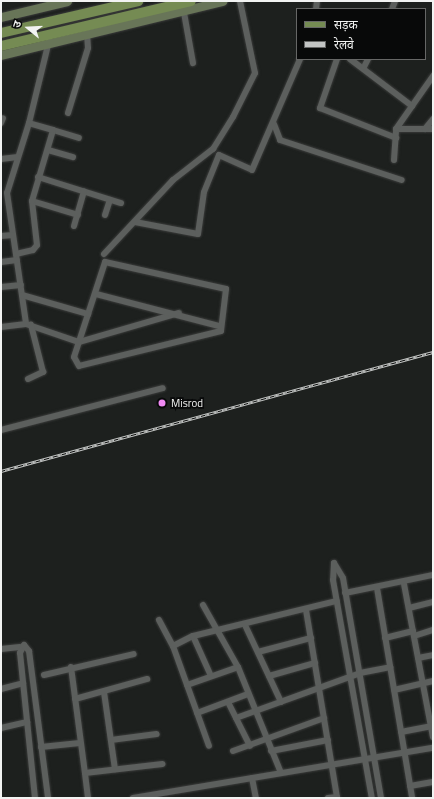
<!DOCTYPE html>
<meta charset="utf-8">
<style>
body{margin:0}
#map{position:relative;width:434px;height:799px;overflow:hidden;background:#1d201e;font-family:"Titillium Web","Noto Sans Devanagari",sans-serif}
div>[style]{position:absolute}
[style*='--x']{left:calc(var(--x)*1px);top:calc(var(--y)*1px);width:calc(var(--w)*1px);rotate:calc(var(--a)*1deg)}
.roads{filter:drop-shadow(0 0 1px #3b3c3b) drop-shadow(0 0 1px #3b3c3b)}
.street>*{height:6px;margin:-3px;padding:0 3px;transform-origin:3px;border-radius:3px;background:#5c5f5d}
.secondary>*{height:9px;margin:-4.5px;padding:0 4.5px;transform-origin:4.5px;border-radius:4.5px;background:#687558}
.primary>*{height:10px;margin:-5px;padding:0 5px;transform-origin:5px;border-radius:5px;background:#758b53}
.rail>*{height:3px;margin-top:-1.5px;transform-origin:0;background:repeating-linear-gradient(90deg,#080909 0 4.5px,#c3c5c4 0 9px);box-sizing:border-box;border-block:1px solid #c3c5c4}
.dots>*{width:11px;height:11px;translate:-50% -50%;box-sizing:border-box;border:2px solid #080909;border-radius:50%}
span{translate:-50% -50%;white-space:nowrap;text-align:center;line-height:1.15;-webkit-text-stroke:3.5px #080909;paint-order:stroke}
.poi-label{font-size:11px;color:#f2f3f2}
.left{translate:0 -50%;text-align:left}
.frame{position:absolute;inset:0;border:2px solid #f2f3f2;pointer-events:none}
.legend{position:absolute;left:296px;top:8px;width:130px;height:52px;box-sizing:border-box;background:#080909;border:1px solid #666766;margin:0;padding:5px 7px;list-style:none;font-size:12px;color:#f2f3f2}
.legend li{display:flex;align-items:center;gap:8px;height:20px}
.legend b{width:20px;border:1px solid #666766}
.north{position:absolute;left:8px;top:8px;width:40px;height:40px;-webkit-text-stroke:3px #080909;paint-order:stroke;rotate:288deg;font-size:11px;font-weight:700;line-height:16px;text-align:center;color:#f2f3f2}
.north::after{content:'';display:block;margin:auto;width:14px;height:18px;background:#f2f3f2;clip-path:polygon(50% 0,100% 100%,50% 72%,0 100%)}
</style>
<div id="map">
<div class="roads">
<div class="street">
<div style="--x:183;--y:7;--w:57;--a:79.9"></div>
<div style="--x:316;--y:9;--w:8;--a:-83"></div>
<div style="--x:392;--y:9;--w:9;--a:-69"></div>
<div style="--x:49;--y:41;--w:84;--a:103.7"></div>
<div style="--x:29;--y:123;--w:73;--a:107.4"></div>
<div style="--x:7;--y:193;--w:132;--a:81.7"></div>
<div style="--x:26;--y:324;--w:56;--a:18.8"></div>
<div style="--x:79;--y:342;--w:104;--a:-16.2"></div>
<div style="--x:337;--y:59;--w:52;--a:109.1"></div>
<div style="--x:320;--y:108;--w:82;--a:21.5"></div>
<div style="--x:350;--y:59;--w:78;--a:37.2"></div>
<div style="--x:412;--y:106;--w:37;--a:-55"></div>
<div style="--x:364;--y:67;--w:9;--a:-63"></div>
<div style="--x:68;--y:113;--w:68;--a:-72.9"></div>
<div style="--x:88;--y:48;--w:16;--a:-94"></div>
<div style="--x:1;--y:123;--w:5;--a:-68"></div>
<div style="--x:274;--y:124;--w:17;--a:69"></div>
<div style="--x:280;--y:140;--w:128;--a:18.2"></div>
<div style="--x:396;--y:129;--w:37;--a:0"></div>
<div style="--x:425;--y:129;--w:13;--a:-51"></div>
<div style="--x:53;--y:130;--w:27;--a:17"></div>
<div style="--x:48;--y:150;--w:26;--a:16"></div>
<div style="--x:1;--y:159;--w:17;--a:-7"></div>
<div style="--x:394;--y:160;--w:31;--a:-86"></div>
<div style="--x:396;--y:129;--w:28;--a:-55"></div>
<div style="--x:38;--y:177;--w:87;--a:17.4"></div>
<div style="--x:32;--y:201;--w:48;--a:16.9"></div>
<div style="--x:105;--y:215;--w:16;--a:-72"></div>
<div style="--x:135;--y:222;--w:64;--a:10.8"></div>
<div style="--x:198;--y:234;--w:42;--a:-81.9"></div>
<div style="--x:204;--y:192;--w:40;--a:-68"></div>
<div style="--x:219;--y:155;--w:36;--a:24"></div>
<div style="--x:252;--y:170;--w:121;--a:-66.6"></div>
<div style="--x:74;--y:226;--w:36;--a:-74"></div>
<div style="--x:1;--y:236;--w:12;--a:-5"></div>
<div style="--x:16;--y:254;--w:17;--a:-13"></div>
<div style="--x:33;--y:250;--w:6;--a:-51"></div>
<div style="--x:37;--y:245;--w:44;--a:-96.5"></div>
<div style="--x:32;--y:201;--w:74;--a:-73.5"></div>
<div style="--x:53;--y:130;--w:25;--a:-164"></div>
<div style="--x:104;--y:254;--w:101;--a:-47"></div>
<div style="--x:173;--y:180;--w:51;--a:-37.8"></div>
<div style="--x:213;--y:149;--w:38;--a:-58"></div>
<div style="--x:233;--y:117;--w:49;--a:-63.4"></div>
<div style="--x:255;--y:73;--w:74;--a:-101.8"></div>
<div style="--x:1;--y:262;--w:16;--a:-7"></div>
<div style="--x:105;--y:262;--w:124;--a:12.6"></div>
<div style="--x:226;--y:289;--w:42;--a:96.8"></div>
<div style="--x:221;--y:331;--w:146;--a:166.2"></div>
<div style="--x:79;--y:366;--w:10;--a:-119"></div>
<div style="--x:74;--y:357;--w:100;--a:-71.9"></div>
<div style="--x:1;--y:287;--w:20;--a:-6"></div>
<div style="--x:96;--y:294;--w:127;--a:14.6"></div>
<div style="--x:22;--y:295;--w:69;--a:16.1"></div>
<div style="--x:1;--y:327;--w:25;--a:-7"></div>
<div style="--x:28;--y:379;--w:17;--a:-25"></div>
<div style="--x:43;--y:372;--w:49;--a:-104.3"></div>
<div style="--x:1;--y:430;--w:167;--a:-14.5"></div>
<div style="--x:334;--y:563;--w:17;--a:59"></div>
<div style="--x:343;--y:578;--w:223;--a:80.2"></div>
<div style="--x:334;--y:563;--w:17;--a:93"></div>
<div style="--x:333;--y:580;--w:221;--a:79.9"></div>
<div style="--x:404;--y:584;--w:156;--a:79.3"></div>
<div style="--x:377;--y:588;--w:213;--a:80.5"></div>
<div style="--x:345;--y:593;--w:90;--a:-11.6"></div>
<div style="--x:203;--y:605;--w:71;--a:60.6"></div>
<div style="--x:238;--y:667;--w:114;--a:67.9"></div>
<div style="--x:409;--y:608;--w:25;--a:-14"></div>
<div style="--x:306;--y:610;--w:191;--a:80.6"></div>
<div style="--x:159;--y:620;--w:30;--a:62"></div>
<div style="--x:173;--y:646;--w:106;--a:70.2"></div>
<div style="--x:245;--y:625;--w:85;--a:64.9"></div>
<div style="--x:193;--y:636;--w:44;--a:65.8"></div>
<div style="--x:414;--y:636;--w:20;--a:-18"></div>
<div style="--x:385;--y:638;--w:29;--a:-14"></div>
<div style="--x:173;--y:646;--w:22;--a:-27"></div>
<div style="--x:193;--y:636;--w:148;--a:-13.7"></div>
<div style="--x:1;--y:649;--w:19;--a:-6"></div>
<div style="--x:258;--y:652;--w:55;--a:-14.8"></div>
<div style="--x:418;--y:658;--w:15;--a:-11"></div>
<div style="--x:71;--y:667;--w:107;--a:82.5"></div>
<div style="--x:44;--y:675;--w:92;--a:-13.1"></div>
<div style="--x:269;--y:676;--w:48;--a:-15.8"></div>
<div style="--x:187;--y:685;--w:54;--a:-19.4"></div>
<div style="--x:1;--y:689;--w:23;--a:-15"></div>
<div style="--x:394;--y:690;--w:40;--a:-13"></div>
<div style="--x:104;--y:692;--w:78;--a:81.9"></div>
<div style="--x:75;--y:699;--w:75;--a:-15.5"></div>
<div style="--x:228;--y:702;--w:49;--a:63.4"></div>
<div style="--x:197;--y:713;--w:54;--a:-20.4"></div>
<div style="--x:236;--y:718;--w:132;--a:-19.9"></div>
<div style="--x:360;--y:673;--w:31;--a:-11"></div>
<div style="--x:1;--y:728;--w:27;--a:-13"></div>
<div style="--x:401;--y:732;--w:33;--a:-11"></div>
<div style="--x:111;--y:740;--w:46;--a:-7.4"></div>
<div style="--x:41;--y:747;--w:39;--a:-6"></div>
<div style="--x:233;--y:751;--w:97;--a:-19.9"></div>
<div style="--x:271;--y:751;--w:58;--a:-10.9"></div>
<div style="--x:252;--y:778;--w:20;--a:79"></div>
<div style="--x:410;--y:786;--w:23;--a:-10"></div>
<div style="--x:35;--y:798;--w:146;--a:-95.9"></div>
<div style="--x:20;--y:653;--w:9;--a:-63"></div>
<div style="--x:24;--y:645;--w:8;--a:50"></div>
<div style="--x:29;--y:651;--w:148;--a:82.6"></div>
<div style="--x:88;--y:798;--w:25;--a:-97"></div>
<div style="--x:85;--y:773;--w:78;--a:-6.7"></div>
<div style="--x:133;--y:798;--w:304;--a:-9.5"></div>
<div style="--x:328;--y:798;--w:9;--a:-6"></div>
</div>
<div class="secondary">
<div style="--x:1;--y:17;--w:68;--a:-13.6"></div>
<div style="--x:1;--y:55;--w:228;--a:-13.7"></div>
</div>
<div class="primary">
<div style="--x:1;--y:33;--w:141;--a:-13.1"></div>
<div style="--x:1;--y:46;--w:195;--a:-13.3"></div>
</div>
</div>
<div class="rail">
<div style="--x:1;--y:471;--w:448;--a:-15.4"></div>
</div>
<div class="dots">
<div style="left:162px;top:403px;background:#f18af4"></div>
</div>
<div class="poi-label">
<span class="left" style="left:171px;top:403px">Misrod</span>
</div>
<div class="frame"></div>
<ul class="legend">
<li><b style="height:5px;background:#758b53"></b>सड़क</li>
<li><b style="height:5px;background:#c3c5c4"></b>रेलवे</li>
</ul>
<div class="north">उ</div>
</div>
